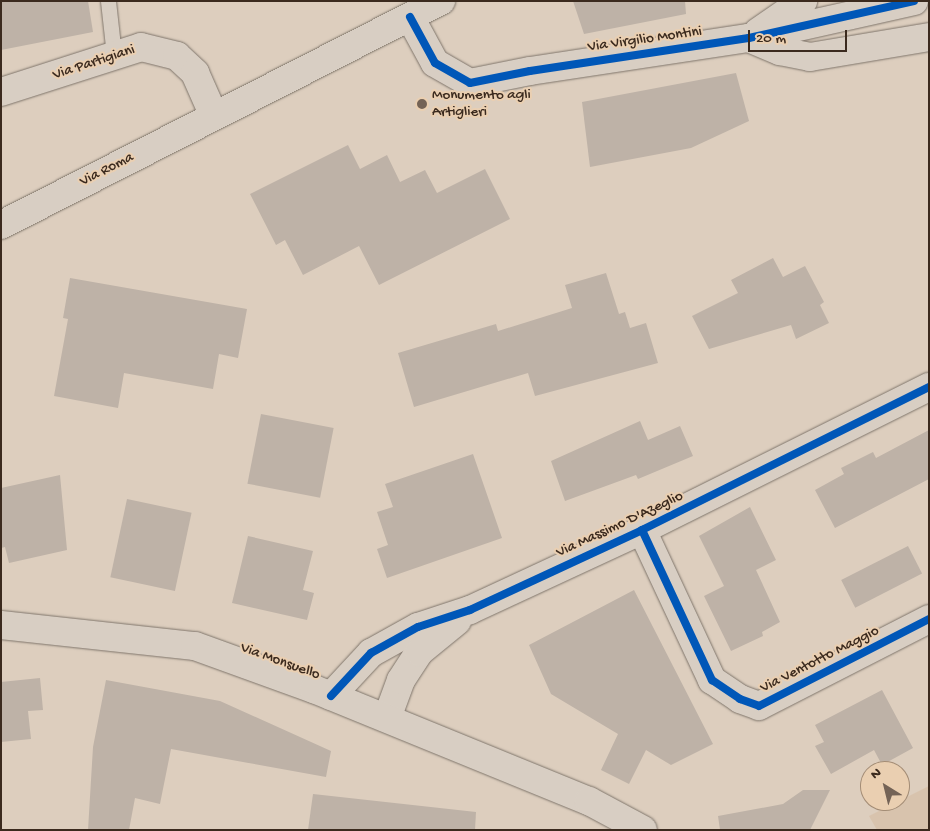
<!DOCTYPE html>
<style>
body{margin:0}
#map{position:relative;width:930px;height:831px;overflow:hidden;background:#ddcebe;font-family:"Gochi Hand",sans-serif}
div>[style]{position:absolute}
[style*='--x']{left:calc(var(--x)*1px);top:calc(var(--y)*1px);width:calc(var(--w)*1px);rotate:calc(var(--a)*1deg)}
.built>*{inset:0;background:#d8c3ad}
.building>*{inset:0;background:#beb2a7;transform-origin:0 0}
.roads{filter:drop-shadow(0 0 1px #7f756b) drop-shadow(0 0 1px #7f756b)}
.lane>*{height:15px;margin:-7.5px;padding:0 7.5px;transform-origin:7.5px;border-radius:7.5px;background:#d8cec3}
.street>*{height:28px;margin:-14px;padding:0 14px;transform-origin:14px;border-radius:14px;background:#d8cec3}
.secondary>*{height:28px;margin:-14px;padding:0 14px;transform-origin:14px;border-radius:14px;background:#d8cec3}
.cycleway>*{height:8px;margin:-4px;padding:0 4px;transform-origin:4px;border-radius:4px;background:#0057b8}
.dots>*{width:14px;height:14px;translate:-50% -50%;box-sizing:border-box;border:2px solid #eacfb1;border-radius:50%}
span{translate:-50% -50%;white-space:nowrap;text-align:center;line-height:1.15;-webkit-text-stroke:4px #eacfb1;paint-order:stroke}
.street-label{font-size:15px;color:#3b2a1e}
.poi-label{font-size:15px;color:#3b2a1e}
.left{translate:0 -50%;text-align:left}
.frame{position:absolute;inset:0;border:2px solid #3b2a1e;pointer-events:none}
.north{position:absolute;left:860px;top:761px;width:50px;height:50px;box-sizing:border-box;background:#eacfb1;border:1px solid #a48d76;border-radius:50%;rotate:324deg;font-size:14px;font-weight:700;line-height:20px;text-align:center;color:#3b2a1e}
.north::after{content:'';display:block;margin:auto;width:18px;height:22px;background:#746356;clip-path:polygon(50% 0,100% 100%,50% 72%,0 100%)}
.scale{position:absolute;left:748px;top:30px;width:99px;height:22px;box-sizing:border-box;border:2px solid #3b2a1e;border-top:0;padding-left:6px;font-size:15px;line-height:18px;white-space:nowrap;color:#3b2a1e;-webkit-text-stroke:4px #eacfb1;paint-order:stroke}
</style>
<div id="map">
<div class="built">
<div style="clip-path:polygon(929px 786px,929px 830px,877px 830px,869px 816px)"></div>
</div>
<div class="building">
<div style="clip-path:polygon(1px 1px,88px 1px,93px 32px,1px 50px)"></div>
<div style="clip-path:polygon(573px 1px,685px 1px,686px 14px,584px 34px)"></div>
<div style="clip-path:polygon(736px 73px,749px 121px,691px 148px,590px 167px,582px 102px)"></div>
<div style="clip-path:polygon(348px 145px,360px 169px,387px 155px,400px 182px,425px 170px,437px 193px,485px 169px,510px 219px,379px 285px,359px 246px,303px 275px,285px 240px,276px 245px,250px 194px)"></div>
<div style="clip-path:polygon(773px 258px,783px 277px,805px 266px,824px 302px,820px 305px,829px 323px,796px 339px,791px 325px,709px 349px,692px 316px,738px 293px,731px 280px)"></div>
<div style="clip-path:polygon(606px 273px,619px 314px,625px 312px,630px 328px,646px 323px,658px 363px,535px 396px,528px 373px,414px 407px,398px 353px,496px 324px,498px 331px,572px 308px,565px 285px)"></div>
<div style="clip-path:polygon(70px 278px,247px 309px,238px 358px,219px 354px,213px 389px,124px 373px,118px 408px,54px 396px,68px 319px,63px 318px)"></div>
<div style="left:261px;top:414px;width:74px;height:71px;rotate:11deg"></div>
<div style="clip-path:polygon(640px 421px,648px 440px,680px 426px,693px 456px,638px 479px,636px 475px,565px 501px,551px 461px)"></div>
<div style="clip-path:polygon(929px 430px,929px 479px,835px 528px,815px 490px,844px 474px,841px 468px,873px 452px,876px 458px)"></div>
<div style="clip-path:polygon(473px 454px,502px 538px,387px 578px,377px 549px,388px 545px,377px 512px,393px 507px,385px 484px)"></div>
<div style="clip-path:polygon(60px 475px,67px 550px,9px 563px,5px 547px,1px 548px,1px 488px)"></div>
<div style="left:127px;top:499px;width:66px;height:80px;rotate:12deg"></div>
<div style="clip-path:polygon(750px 507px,776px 560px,756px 570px,780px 622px,762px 632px,763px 636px,731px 651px,704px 596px,724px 586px,699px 536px)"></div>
<div style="clip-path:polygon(248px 536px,313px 551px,303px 590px,314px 593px,307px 620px,232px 603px)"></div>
<div style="left:908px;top:546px;width:31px;height:75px;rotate:63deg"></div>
<div style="clip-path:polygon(634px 590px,713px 744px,671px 765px,646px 750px,629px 784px,601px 770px,618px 734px,551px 694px,529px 645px)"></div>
<div style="clip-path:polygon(40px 678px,43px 710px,28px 711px,31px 739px,1px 742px,1px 682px)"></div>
<div style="clip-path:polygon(106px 680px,220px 701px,331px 751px,326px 777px,171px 749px,160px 804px,135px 798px,129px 830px,88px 830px,93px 747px)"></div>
<div style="clip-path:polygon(882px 690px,913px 748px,882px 765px,874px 750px,831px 774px,815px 746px,824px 742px,815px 725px)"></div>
<div style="clip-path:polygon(803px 790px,830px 790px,810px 830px,720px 830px,718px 816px,783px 804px)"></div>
<div style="clip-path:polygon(313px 794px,476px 812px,475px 830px,308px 830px)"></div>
</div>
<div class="roads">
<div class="lane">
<div style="--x:108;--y:1;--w:54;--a:83.7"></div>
</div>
<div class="street">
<div style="--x:410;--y:17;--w:52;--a:61.5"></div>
<div style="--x:435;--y:63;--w:40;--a:29.7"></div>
<div style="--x:470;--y:83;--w:61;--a:-11.3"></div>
<div style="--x:530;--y:71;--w:221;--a:-8.6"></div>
<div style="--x:749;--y:38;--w:169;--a:-12.6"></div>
<div style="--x:758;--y:32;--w:55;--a:-34.6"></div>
<div style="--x:749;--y:38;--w:34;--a:23"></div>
<div style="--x:780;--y:51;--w:31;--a:11"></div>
<div style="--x:810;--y:57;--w:121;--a:-9.5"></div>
<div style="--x:1;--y:92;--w:147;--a:-17.8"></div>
<div style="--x:141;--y:47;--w:37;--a:14"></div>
<div style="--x:177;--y:56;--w:25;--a:43"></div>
<div style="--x:195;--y:73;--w:47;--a:66.2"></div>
<div style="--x:642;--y:530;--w:166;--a:65"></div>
<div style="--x:712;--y:680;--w:34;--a:34"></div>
<div style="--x:740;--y:699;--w:20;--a:20"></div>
<div style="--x:759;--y:706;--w:191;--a:-27.1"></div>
<div style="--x:331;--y:696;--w:59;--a:-47.1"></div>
<div style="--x:371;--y:653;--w:54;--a:-29"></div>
<div style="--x:418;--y:627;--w:55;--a:-18.1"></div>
<div style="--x:470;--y:610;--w:190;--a:-24.9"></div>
<div style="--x:642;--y:530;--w:321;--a:-26.5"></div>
<div style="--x:387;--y:718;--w:40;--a:-69.8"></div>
<div style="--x:401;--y:680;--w:33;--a:-57"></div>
<div style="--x:419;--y:652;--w:49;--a:-39.2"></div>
</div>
<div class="secondary">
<div style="--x:1;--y:225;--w:494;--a:-27"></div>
<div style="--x:1;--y:625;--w:195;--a:6.2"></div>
<div style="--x:195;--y:646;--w:127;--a:19.9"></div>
<div style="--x:314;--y:689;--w:297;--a:22.2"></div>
<div style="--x:589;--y:801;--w:61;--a:28.2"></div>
</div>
</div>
<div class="cycleway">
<div style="--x:410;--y:17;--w:52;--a:61.5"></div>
<div style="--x:435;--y:63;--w:40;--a:29.7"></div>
<div style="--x:470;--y:83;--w:61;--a:-11.3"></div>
<div style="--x:530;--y:71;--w:221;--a:-8.6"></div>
<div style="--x:749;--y:38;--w:169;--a:-12.6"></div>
<div style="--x:642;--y:530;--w:166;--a:65"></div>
<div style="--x:712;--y:680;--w:34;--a:34"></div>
<div style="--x:740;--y:699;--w:20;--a:20"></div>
<div style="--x:759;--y:706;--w:191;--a:-27.1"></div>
<div style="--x:331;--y:696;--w:59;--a:-47.1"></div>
<div style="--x:371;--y:653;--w:54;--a:-29"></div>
<div style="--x:418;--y:627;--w:55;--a:-18.1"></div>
<div style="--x:470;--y:610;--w:190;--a:-24.9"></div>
<div style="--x:642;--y:530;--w:321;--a:-26.5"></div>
</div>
<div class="dots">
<div style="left:422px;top:104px;background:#746356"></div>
</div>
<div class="street-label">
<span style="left:645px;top:40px;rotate:-8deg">Via Virgilio Montini</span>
<span style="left:94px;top:63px;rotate:-18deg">Via Partigiani</span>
<span style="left:107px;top:170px;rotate:-27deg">Via Roma</span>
<span style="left:620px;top:525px;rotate:-25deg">Via Massimo D'Azeglio</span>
<span style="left:820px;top:660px;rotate:-27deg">Via Ventotto Maggio</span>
<span style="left:280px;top:662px;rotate:20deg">Via Monsuello</span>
</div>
<div class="poi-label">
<span class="left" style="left:432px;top:104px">Monumento agli<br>Artiglieri</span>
</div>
<div class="frame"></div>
<div class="north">N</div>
<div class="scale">20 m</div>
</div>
